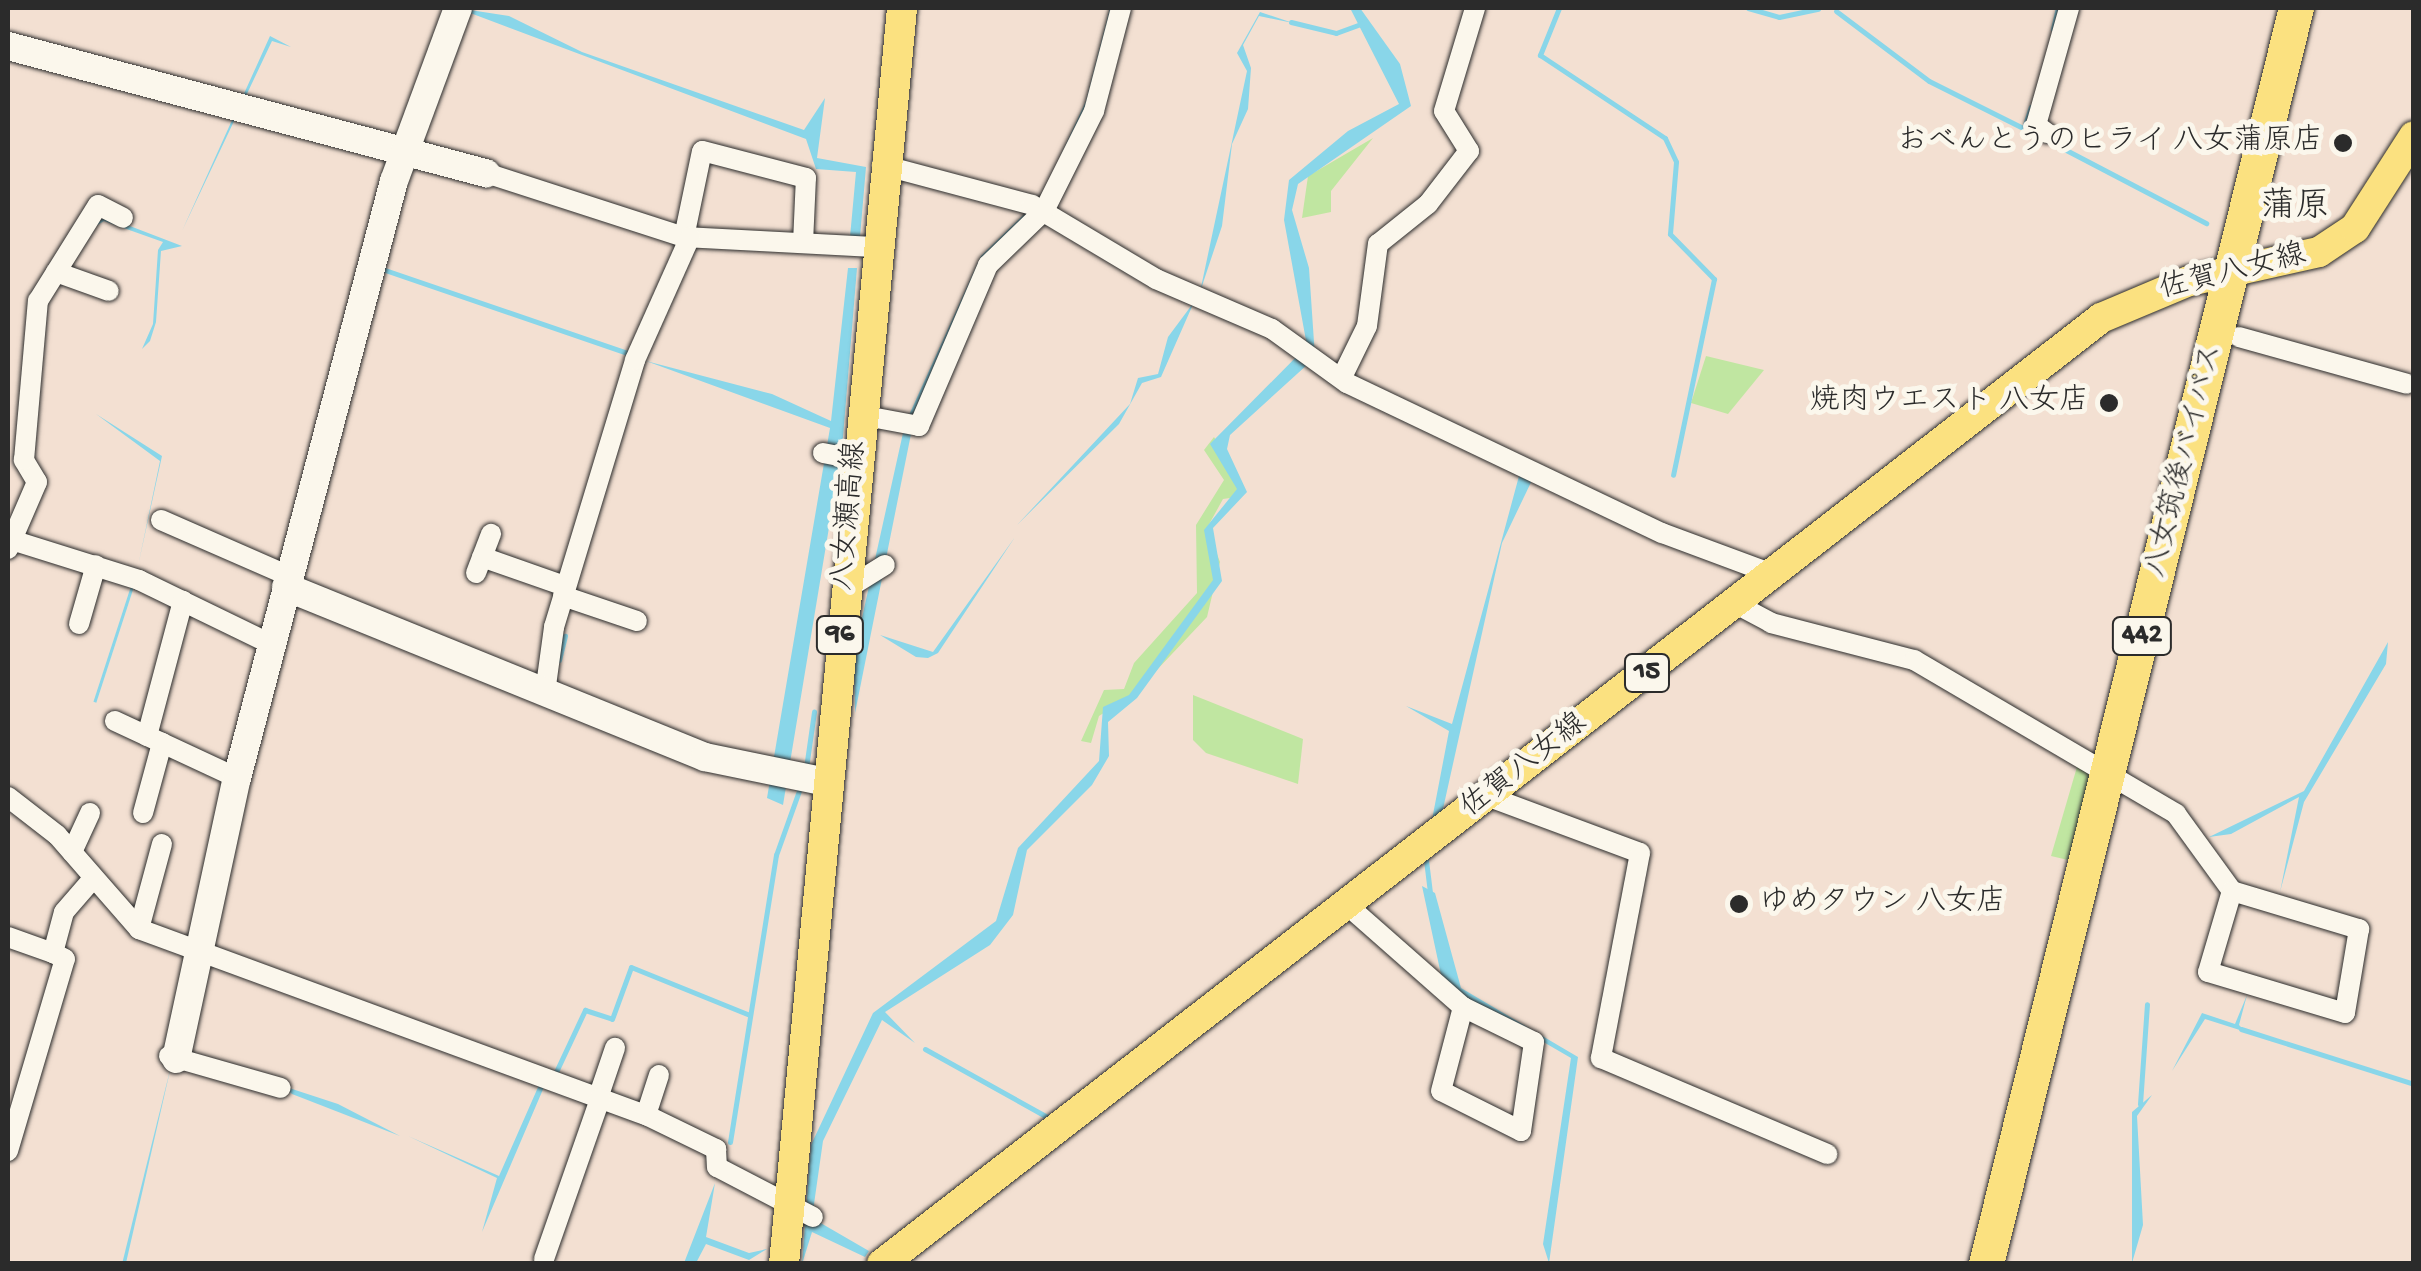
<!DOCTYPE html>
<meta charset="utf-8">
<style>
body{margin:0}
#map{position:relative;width:2421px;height:1271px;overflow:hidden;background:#f3e0d2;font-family:"Gochi Hand","Klee One",sans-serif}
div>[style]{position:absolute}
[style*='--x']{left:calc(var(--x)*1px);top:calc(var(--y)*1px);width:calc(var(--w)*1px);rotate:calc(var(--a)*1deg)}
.green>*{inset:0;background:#c0e6a1}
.water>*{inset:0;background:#89d6e9;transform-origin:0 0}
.stream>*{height:5px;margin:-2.5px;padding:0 2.5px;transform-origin:2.5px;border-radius:2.5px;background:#89d6e9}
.roads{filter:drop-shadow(0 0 2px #2b2b2b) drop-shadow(0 0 2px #2b2b2b)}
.street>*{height:20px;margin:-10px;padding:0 10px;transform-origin:10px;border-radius:10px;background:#fbf7ec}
.secondary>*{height:28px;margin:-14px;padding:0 14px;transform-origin:14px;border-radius:14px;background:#fbf7ec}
.primary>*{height:30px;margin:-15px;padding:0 15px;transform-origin:15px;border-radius:15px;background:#fbe180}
.highway>*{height:35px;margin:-17.5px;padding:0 17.5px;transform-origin:17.5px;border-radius:17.5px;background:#fbe180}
.dots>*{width:28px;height:28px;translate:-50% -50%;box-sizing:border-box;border:5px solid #fbf7ec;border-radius:50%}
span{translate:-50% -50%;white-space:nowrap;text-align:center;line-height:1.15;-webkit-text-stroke:10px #fbf7ec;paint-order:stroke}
.shield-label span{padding:2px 8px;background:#fbf7ec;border:2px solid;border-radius:8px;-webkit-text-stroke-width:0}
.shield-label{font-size:28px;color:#2b2b2b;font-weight:700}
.poi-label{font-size:30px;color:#2b2b2b}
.right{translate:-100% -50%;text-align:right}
.left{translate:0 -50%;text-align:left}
.street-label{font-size:30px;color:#2b2b2b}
.quarter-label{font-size:35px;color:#2b2b2b}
.frame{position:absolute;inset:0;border:10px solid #2b2b2b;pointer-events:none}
</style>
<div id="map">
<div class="green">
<div style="clip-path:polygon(1373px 138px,1331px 191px,1331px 212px,1302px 218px,1308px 176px)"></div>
<div style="clip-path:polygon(1706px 356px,1764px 370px,1728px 414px,1691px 403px)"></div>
<div style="clip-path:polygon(1214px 437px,1239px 479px,1237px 497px,1223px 499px,1207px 528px,1220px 562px,1207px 617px,1135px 693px,1099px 716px,1091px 743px,1081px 741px,1104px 690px,1124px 689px,1134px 663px,1197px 593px,1196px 525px,1224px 480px,1204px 450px)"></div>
<div style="clip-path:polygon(1193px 695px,1303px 739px,1298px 784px,1206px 753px,1193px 740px)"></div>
<div style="clip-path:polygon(2079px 760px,2092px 767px,2068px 860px,2051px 856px)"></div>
</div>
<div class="water">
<div style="clip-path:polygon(457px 8px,509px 16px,582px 52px,804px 130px,825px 98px,817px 158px,866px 167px,860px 237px,850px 237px,856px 172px,816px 169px,806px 139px)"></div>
<div style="clip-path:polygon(1110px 8px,1118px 8px,1099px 81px,1055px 184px,985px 263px,912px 429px,855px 713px,854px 654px,905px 424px,981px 256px,1041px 198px,1086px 101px)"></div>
<div style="clip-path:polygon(1350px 8px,1360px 8px,1400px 64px,1411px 106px,1298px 184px,1292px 210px,1309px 268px,1315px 357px,1534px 476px,1502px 543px,1441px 818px,1431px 825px,1449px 731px,1406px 706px,1452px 724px,1519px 476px,1308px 364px,1230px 435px,1227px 449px,1247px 492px,1213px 528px,1222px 581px,1137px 698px,1108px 722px,1109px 756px,1092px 785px,1027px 850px,1013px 915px,990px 945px,885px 1012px,915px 1043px,882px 1020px,823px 1141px,812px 1218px,869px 1251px,865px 1257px,812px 1232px,802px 1264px,811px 1145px,873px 1013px,996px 921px,1018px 848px,1099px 761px,1103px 707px,1129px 695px,1213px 580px,1204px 530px,1237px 489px,1210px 444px,1307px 346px,1284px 220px,1289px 180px,1348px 131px,1399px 104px)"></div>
<div style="clip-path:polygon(1260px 12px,1293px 23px,1259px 16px,1243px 45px,1251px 68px,1248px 109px,1232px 144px,1222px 226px,1200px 292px,1247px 71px,1237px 53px)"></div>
<div style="clip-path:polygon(270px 36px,291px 47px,272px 41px,182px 231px)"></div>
<div style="clip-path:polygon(109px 218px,182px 246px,161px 251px,156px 322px,150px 341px,142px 349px,153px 324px,158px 250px,163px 242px,104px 221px,96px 226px,99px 219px)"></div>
<div style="clip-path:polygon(848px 268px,857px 268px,842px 449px,783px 805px,767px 798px,830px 428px,646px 361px,772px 394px,831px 421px)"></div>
<div style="clip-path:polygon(1194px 302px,1161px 377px,1142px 383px,1119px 424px,1017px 525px,1130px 404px,1138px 378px,1158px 374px,1168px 337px)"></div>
<div style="clip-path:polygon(96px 414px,162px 456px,138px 566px,160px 461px)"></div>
<div style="clip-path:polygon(1015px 537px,938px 653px,928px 658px,916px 657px,880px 635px,933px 652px)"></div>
<div style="left:133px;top:580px;width:3px;height:128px;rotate:18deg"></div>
<div style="clip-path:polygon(2388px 642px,2386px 664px,2304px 802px,2280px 892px,2299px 797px,2231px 834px,2209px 837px,2304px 791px)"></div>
<div style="clip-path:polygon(1422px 886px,1435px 893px,1461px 988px,1578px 1057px,1549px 1263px,1543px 1244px,1571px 1058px,1443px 984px)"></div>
<div style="clip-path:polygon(2247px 995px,2239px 1025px,2246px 1032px,2205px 1019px,2172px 1071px,2202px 1013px,2235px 1024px)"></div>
<div style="clip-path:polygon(172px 1062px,126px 1263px,122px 1264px)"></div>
<div style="clip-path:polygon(539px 1085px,544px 1087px,482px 1232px,497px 1178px,408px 1136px,499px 1176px)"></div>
<div style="clip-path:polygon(283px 1086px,338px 1104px,400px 1136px,292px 1094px)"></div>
<div style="clip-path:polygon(2152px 1095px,2137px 1116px,2143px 1225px,2132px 1263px,2132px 1112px)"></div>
<div style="clip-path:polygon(715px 1183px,706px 1237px,749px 1253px,767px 1249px,749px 1260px,706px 1244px,696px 1263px,684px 1263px)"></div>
</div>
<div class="stream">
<div style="--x:1559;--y:8;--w:51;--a:112"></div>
<div style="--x:1540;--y:55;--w:150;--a:33.6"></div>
<div style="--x:1665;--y:138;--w:26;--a:65"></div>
<div style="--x:1676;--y:162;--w:72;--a:94.8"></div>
<div style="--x:1670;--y:234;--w:63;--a:45.6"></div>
<div style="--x:1714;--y:279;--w:200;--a:101.8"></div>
<div style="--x:1748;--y:8;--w:32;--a:16"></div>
<div style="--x:1779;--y:17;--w:40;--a:-12"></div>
<div style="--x:1836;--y:11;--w:116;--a:37"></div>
<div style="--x:1929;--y:81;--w:114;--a:26.6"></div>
<div style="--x:1291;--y:22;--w:46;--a:13.7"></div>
<div style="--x:1336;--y:33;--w:27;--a:-20"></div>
<div style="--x:2053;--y:29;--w:22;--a:-77"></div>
<div style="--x:2024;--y:128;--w:22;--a:-72"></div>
<div style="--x:2045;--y:139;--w:182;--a:27.6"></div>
<div style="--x:382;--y:269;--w:262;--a:18.9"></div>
<div style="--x:559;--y:660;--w:25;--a:-76"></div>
<div style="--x:806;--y:768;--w:57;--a:-81.9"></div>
<div style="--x:1426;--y:860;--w:38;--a:83"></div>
<div style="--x:2241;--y:1029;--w:182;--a:17.6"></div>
<div style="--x:925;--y:1049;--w:144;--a:29.1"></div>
<div style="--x:555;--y:1074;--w:71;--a:-64.9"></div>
<div style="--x:585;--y:1010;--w:28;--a:18"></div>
<div style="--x:612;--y:1019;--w:55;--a:-69.9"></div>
<div style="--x:631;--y:967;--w:128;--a:22"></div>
<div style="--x:2140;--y:1104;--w:100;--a:-86"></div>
<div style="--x:730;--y:1142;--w:291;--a:-80.9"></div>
<div style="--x:776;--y:855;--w:71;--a:-70.3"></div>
</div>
<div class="roads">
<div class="street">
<div style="--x:2047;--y:133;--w:14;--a:-144"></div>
<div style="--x:2036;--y:125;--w:122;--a:-74.2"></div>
<div style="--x:882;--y:165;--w:155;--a:14.9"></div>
<div style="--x:1032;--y:205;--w:144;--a:30.8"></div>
<div style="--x:1156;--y:279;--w:126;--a:23.3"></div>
<div style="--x:1272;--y:329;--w:92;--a:35.8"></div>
<div style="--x:1347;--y:383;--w:349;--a:25.5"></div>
<div style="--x:1662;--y:533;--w:121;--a:20.4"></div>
<div style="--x:486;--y:173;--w:208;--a:17.9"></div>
<div style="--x:803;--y:243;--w:65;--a:-87.4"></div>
<div style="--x:806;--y:178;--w:107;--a:-165.4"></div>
<div style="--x:702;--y:151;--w:88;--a:101.8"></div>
<div style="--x:684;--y:237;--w:190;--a:3"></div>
<div style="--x:56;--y:272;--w:56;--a:19.7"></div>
<div style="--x:2239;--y:337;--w:174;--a:15.6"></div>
<div style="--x:1342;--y:377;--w:57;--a:-63.9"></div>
<div style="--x:1367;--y:326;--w:83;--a:-82.4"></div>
<div style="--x:1378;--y:244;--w:64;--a:-38.7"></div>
<div style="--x:1428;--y:204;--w:67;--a:-52.3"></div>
<div style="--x:1469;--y:151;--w:47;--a:-122"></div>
<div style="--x:1444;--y:111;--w:108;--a:-73.2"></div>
<div style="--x:871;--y:417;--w:49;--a:10.6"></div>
<div style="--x:919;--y:426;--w:175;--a:-66.8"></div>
<div style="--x:988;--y:265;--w:78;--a:-44"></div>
<div style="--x:1044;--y:211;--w:112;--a:-63.4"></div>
<div style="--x:1094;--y:111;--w:106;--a:-75.3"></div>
<div style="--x:823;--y:453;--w:21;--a:11"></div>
<div style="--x:161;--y:520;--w:140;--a:23.6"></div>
<div style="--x:18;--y:542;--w:127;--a:17.4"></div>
<div style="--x:139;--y:580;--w:147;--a:25.9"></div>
<div style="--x:8;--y:549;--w:73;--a:-66.6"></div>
<div style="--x:37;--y:482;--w:26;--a:-121"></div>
<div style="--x:24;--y:460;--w:160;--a:-85"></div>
<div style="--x:38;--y:301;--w:113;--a:-58"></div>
<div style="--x:98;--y:205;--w:28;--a:27"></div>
<div style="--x:482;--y:557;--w:88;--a:19.3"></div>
<div style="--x:476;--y:573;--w:42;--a:-69"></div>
<div style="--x:856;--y:583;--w:34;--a:-32"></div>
<div style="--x:563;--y:596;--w:78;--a:18.7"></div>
<div style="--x:1736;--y:604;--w:40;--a:28"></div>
<div style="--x:1771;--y:623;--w:148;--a:14.5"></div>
<div style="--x:1914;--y:660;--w:304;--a:30.4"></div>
<div style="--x:2176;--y:814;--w:95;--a:54"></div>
<div style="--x:2232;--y:891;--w:133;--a:16.7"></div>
<div style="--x:2359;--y:929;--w:85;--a:99.5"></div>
<div style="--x:2345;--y:1013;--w:143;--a:-163.3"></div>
<div style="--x:2208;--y:972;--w:84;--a:-73.5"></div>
<div style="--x:79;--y:624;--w:61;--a:-73.9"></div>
<div style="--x:545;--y:693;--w:67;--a:-82.2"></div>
<div style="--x:554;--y:627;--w:279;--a:-73.1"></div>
<div style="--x:635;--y:360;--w:135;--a:-65.9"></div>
<div style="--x:115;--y:721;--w:135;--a:25"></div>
<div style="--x:147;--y:736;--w:140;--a:-75.1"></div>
<div style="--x:1487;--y:796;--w:163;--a:20.4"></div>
<div style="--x:1640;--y:853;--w:209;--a:100.8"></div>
<div style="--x:1601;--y:1058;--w:246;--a:23"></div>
<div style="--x:8;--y:797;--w:62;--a:37.8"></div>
<div style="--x:57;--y:835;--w:125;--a:48.9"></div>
<div style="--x:139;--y:929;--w:542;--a:20.17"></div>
<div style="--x:648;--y:1116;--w:76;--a:25.9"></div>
<div style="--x:716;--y:1149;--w:18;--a:87"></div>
<div style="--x:717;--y:1167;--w:108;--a:27.5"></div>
<div style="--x:143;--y:813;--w:73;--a:-74.8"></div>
<div style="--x:72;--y:852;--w:43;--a:-65.2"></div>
<div style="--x:1346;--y:904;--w:156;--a:41.4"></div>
<div style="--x:1463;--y:1007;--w:79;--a:26.2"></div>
<div style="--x:1534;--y:1042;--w:90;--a:98.3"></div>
<div style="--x:1521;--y:1131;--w:89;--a:-153.4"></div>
<div style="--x:1441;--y:1091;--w:87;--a:-75.3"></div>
<div style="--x:139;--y:929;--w:88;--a:-74.9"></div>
<div style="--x:8;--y:937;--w:48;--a:19.6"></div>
<div style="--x:169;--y:1056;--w:116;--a:15.9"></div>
<div style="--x:598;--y:1098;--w:53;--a:-71.2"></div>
<div style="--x:646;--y:1115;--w:42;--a:-72"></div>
<div style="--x:8;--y:1151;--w:200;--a:-73.5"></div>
<div style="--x:65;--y:959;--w:13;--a:-153"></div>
<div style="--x:53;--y:953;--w:42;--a:-75"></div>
<div style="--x:64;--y:912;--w:40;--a:-49"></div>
<div style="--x:544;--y:1259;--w:170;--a:-70.7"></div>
</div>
<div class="secondary">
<div style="--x:8;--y:46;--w:495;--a:14.9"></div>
<div style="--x:286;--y:587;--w:452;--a:22.1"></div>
<div style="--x:705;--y:757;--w:125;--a:11.6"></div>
<div style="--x:176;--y:1059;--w:288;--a:-77.8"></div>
<div style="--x:237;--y:778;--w:617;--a:-75.27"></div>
<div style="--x:394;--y:181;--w:184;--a:-69.7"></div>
</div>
<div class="primary">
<div style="--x:784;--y:1264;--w:1262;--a:-84.63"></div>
<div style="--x:882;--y:1264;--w:1543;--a:-37.81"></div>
<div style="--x:2101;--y:318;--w:95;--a:-22.8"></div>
<div style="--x:2189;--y:281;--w:133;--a:-12.6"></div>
<div style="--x:2319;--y:252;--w:43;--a:-33.7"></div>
<div style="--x:2355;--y:228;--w:109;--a:-57.3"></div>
</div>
<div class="highway">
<div style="--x:1986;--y:1264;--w:1294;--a:-76.14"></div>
</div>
</div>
<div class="dots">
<div style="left:2343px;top:143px;background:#2b2b2b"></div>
<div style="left:2109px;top:403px;background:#2b2b2b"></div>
<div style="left:1739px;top:904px;background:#2b2b2b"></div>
</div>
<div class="shield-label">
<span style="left:840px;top:635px">96</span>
<span style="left:2142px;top:636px">442</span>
<span style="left:1647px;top:673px">15</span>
</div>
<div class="poi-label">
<span class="right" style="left:2323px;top:143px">おべんとうのヒライ 八女蒲原店</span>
<span class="right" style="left:2089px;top:403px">焼肉ウエスト 八女店</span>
<span class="left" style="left:1759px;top:904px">ゆめタウン 八女店</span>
</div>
<div class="street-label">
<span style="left:2233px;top:274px;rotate:-14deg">佐賀八女線</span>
<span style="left:2186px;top:461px;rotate:-76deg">八女筑後バイパス</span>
<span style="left:851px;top:516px;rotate:-85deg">八女瀬高線</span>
<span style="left:1525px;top:767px;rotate:-38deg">佐賀八女線</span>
</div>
<div class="quarter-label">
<span style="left:2295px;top:209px">蒲原</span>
</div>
<div class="frame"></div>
</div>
